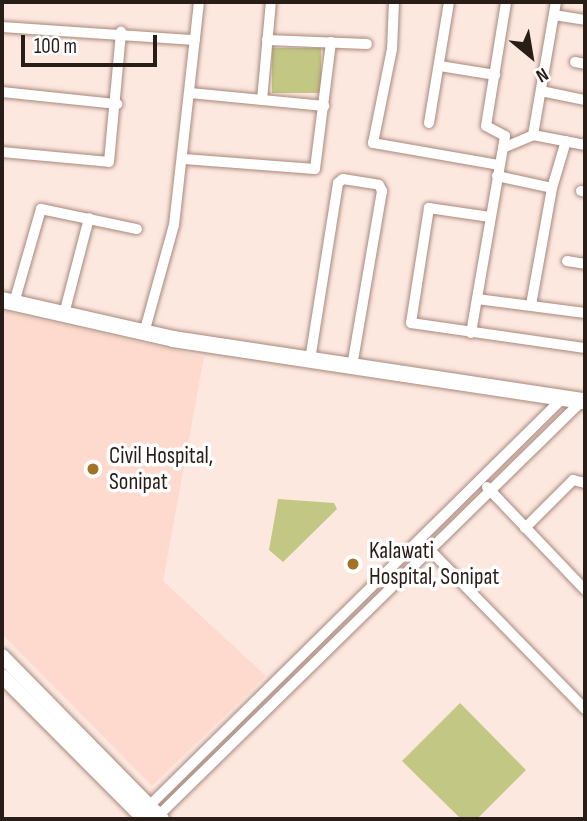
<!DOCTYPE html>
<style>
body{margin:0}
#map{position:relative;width:587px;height:821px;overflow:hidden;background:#fde8e0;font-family:"Sofia Sans Condensed",sans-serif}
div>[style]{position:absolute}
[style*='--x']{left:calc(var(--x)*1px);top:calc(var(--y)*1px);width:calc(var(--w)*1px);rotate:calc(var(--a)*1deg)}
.built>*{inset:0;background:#fddacd}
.green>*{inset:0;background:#c2c783;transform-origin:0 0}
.roads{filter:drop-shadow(0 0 2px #a8887b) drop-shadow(0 0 2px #a8887b)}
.minor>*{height:10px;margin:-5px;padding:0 5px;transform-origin:5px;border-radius:5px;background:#fff}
.major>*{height:14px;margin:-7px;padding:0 7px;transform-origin:7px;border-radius:7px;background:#fff}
.highway>*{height:16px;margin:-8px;padding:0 8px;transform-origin:8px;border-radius:8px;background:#fff}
.dots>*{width:19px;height:19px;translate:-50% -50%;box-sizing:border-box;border:4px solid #fff;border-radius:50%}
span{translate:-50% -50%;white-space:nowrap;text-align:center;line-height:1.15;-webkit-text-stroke:7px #fff;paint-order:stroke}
.poi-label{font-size:23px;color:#291d18}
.left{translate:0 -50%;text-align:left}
.frame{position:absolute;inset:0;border:4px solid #291d18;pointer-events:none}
.north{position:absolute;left:496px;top:21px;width:70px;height:70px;-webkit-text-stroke:5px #fff;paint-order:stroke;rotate:150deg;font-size:19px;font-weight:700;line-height:28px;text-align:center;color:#291d18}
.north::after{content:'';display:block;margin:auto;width:24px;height:32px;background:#291d18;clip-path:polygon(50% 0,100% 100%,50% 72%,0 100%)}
.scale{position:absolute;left:21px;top:35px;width:136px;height:32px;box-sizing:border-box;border:4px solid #291d18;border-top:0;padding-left:9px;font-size:21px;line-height:24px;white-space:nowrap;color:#291d18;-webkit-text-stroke:5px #fff;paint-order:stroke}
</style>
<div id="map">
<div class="built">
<div style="clip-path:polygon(2px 311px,204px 357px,163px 581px,266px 676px,152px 786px,2px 634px)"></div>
</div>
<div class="green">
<div style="left:272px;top:48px;width:49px;height:45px"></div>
<div style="clip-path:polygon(278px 499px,334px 503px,337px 509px,283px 562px,269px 550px)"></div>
<div style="clip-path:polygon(460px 703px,526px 770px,477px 819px,461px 819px,402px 761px)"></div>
</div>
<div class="roads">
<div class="minor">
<div style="--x:394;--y:2;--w:47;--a:92.4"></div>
<div style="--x:392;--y:49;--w:96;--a:101.4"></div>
<div style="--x:373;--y:143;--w:128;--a:9.9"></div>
<div style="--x:554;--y:15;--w:31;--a:9"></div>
<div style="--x:2;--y:27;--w:193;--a:3.9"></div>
<div style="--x:267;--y:40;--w:100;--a:2.3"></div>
<div style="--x:575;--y:62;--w:10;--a:11"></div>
<div style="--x:440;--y:66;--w:56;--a:9.3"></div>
<div style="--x:541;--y:91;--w:45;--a:11.6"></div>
<div style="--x:2;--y:92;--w:116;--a:6"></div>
<div style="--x:190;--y:93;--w:135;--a:5.5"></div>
<div style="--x:262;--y:100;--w:98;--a:-84.8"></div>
<div style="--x:429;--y:123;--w:123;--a:-80.6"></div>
<div style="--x:533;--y:135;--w:135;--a:-80.2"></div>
<div style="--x:503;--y:148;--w:33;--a:-23"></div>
<div style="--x:533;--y:135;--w:53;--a:10.9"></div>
<div style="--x:2;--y:152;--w:107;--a:5.3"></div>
<div style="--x:109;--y:162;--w:131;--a:-84.7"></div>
<div style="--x:184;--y:159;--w:131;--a:4.4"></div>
<div style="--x:315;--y:169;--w:128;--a:-82.8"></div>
<div style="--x:497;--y:176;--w:56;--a:12.3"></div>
<div style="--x:581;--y:191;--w:4;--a:14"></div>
<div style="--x:490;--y:217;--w:62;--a:-171.6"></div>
<div style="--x:429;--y:208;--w:116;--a:98.9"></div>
<div style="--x:411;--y:323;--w:176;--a:8.2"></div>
<div style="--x:567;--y:261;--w:18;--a:9"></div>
<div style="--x:477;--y:299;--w:109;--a:7.4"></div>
<div style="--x:14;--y:303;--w:98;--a:-74"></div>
<div style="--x:41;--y:209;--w:98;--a:11.8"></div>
<div style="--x:531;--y:305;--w:119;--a:-79.8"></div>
<div style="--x:552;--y:188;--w:49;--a:-73.4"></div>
<div style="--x:64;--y:314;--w:99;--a:-75.4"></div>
<div style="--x:144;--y:333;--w:112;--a:-74.5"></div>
<div style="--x:174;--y:225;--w:224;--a:-83.6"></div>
<div style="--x:471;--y:333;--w:200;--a:-80.2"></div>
<div style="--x:505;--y:136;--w:21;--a:-152"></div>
<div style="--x:486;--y:126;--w:126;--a:-80.8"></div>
<div style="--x:310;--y:360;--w:179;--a:-81"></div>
<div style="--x:338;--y:183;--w:6;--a:-39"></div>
<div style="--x:343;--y:179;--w:36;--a:9"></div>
<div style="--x:379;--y:185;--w:7;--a:63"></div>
<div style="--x:382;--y:191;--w:178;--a:99.7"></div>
<div style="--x:487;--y:487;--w:142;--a:46.4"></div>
<div style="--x:525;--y:528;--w:68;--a:-45"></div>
<div style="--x:573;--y:480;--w:12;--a:14"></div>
<div style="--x:426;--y:546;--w:228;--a:45.7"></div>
<div style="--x:145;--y:810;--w:587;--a:-44.59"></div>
<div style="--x:155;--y:819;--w:598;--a:-44.39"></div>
</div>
<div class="major">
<div style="--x:2;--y:656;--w:228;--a:45.5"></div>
<div style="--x:2;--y:676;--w:202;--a:45.2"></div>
</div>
<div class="highway">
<div style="--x:2;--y:300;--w:175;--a:12.8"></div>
<div style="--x:173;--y:339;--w:417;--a:8.6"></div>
</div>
</div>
<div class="dots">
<div style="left:93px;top:469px;background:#a27227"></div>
<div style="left:353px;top:564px;background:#a27227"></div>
</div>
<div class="poi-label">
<span class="left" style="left:109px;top:469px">Civil Hospital,<br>Sonipat</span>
<span class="left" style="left:369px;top:564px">Kalawati<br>Hospital, Sonipat</span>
</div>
<div class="frame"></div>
<div class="north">N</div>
<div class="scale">100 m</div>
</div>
